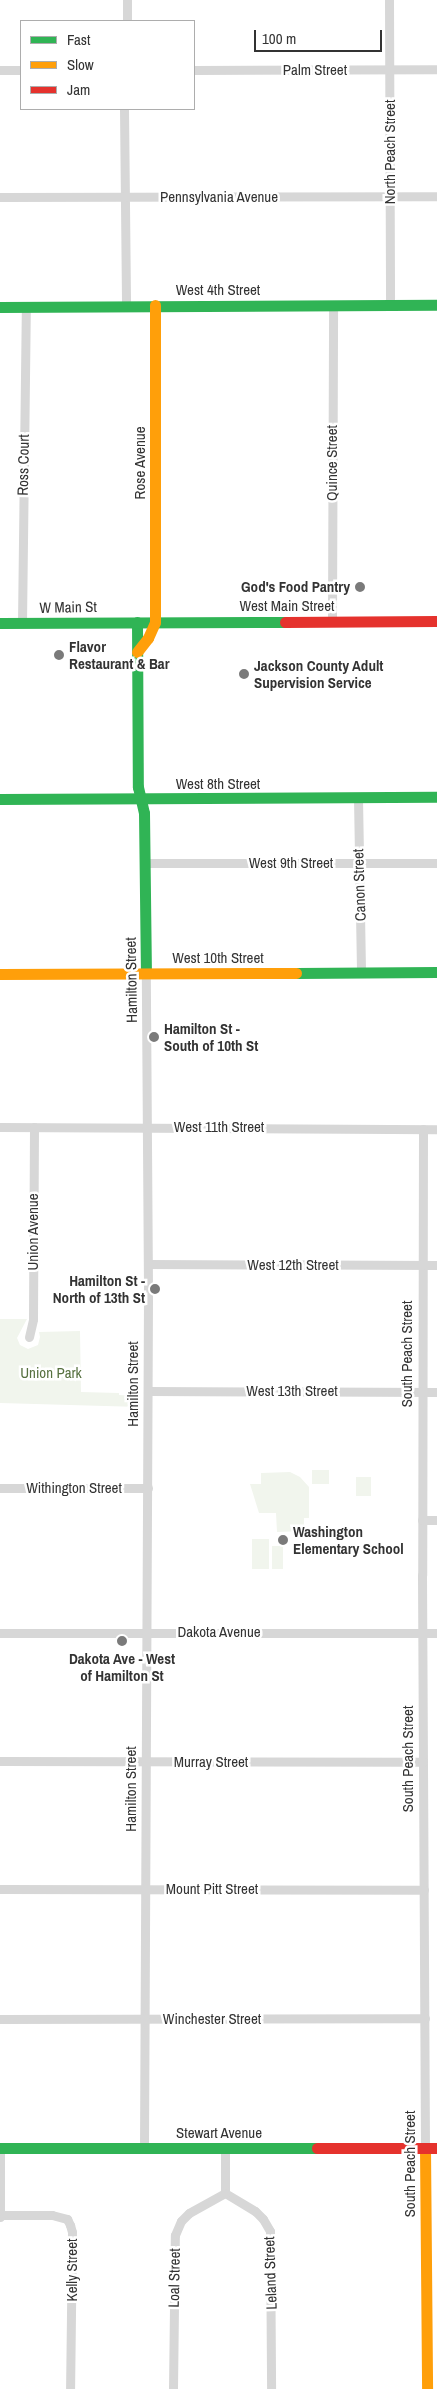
<!DOCTYPE html>
<style>
body{margin:0}
#map{position:relative;width:437px;height:2389px;overflow:hidden;background:#fff;font-family:"Archivo Narrow",sans-serif}
div>[style]{position:absolute}
[style*='--x']{left:calc(var(--x)*1px);top:calc(var(--y)*1px);width:calc(var(--w)*1px);rotate:calc(var(--a)*1deg)}
.green>*{inset:0;background:#f1f5ed;transform-origin:0 0}
.street>*{height:9px;margin:-4.5px;padding:0 4.5px;transform-origin:4.5px;border-radius:4.5px;background:#d7d7d7}
.fast>*{height:11px;margin:-5.5px;padding:0 5.5px;transform-origin:5.5px;border-radius:5.5px;background:#30b455}
.slow>*{height:11px;margin:-5.5px;padding:0 5.5px;transform-origin:5.5px;border-radius:5.5px;background:#ff9f0a}
.jam>*{height:11px;margin:-5.5px;padding:0 5.5px;transform-origin:5.5px;border-radius:5.5px;background:#e5322d}
.dots>*{width:14px;height:14px;translate:-50% -50%;box-sizing:border-box;border:2px solid #fff;border-radius:50%}
span{translate:-50% -50%;white-space:nowrap;text-align:center;line-height:1.15;-webkit-text-stroke:5px #fff;paint-order:stroke}
.street-label{font-size:15px;color:#333}
.poi-label{font-size:15px;color:#333;font-weight:700}
.right{translate:-100% -50%;text-align:right}
.left{translate:0 -50%;text-align:left}
.park-label{font-size:15px;color:#56703f}
.legend{position:absolute;left:20px;top:20px;width:175px;height:90px;box-sizing:border-box;background:#fff;border:1px solid #adadad;margin:0;padding:6px 9px;list-style:none;font-size:15px;color:#333}
.legend li{display:flex;align-items:center;gap:10px;height:25px}
.legend b{width:25px;border:1px solid #adadad}
.scale{position:absolute;left:254px;top:30px;width:128px;height:22px;box-sizing:border-box;border:2px solid #333;border-top:0;padding-left:6px;font-size:15px;line-height:18px;white-space:nowrap;color:#333;-webkit-text-stroke:4px #fff;paint-order:stroke}
</style>
<div id="map">
<div class="green">
<div style="clip-path:polygon(0 1319px,27px 1319px,17px 1338px,20px 1345px,28px 1349px,38px 1345px,40px 1337px,39px 1332px,80px 1331px,81px 1392px,119px 1393px,119px 1395px,140px 1396px,140px 1407px,0 1403px)"></div>
<div style="left:312px;top:1470px;width:17px;height:14px"></div>
<div style="clip-path:polygon(290px 1472px,300px 1477px,309px 1487px,309px 1518px,304px 1518px,304px 1531px,277px 1532px,276px 1513px,259px 1513px,250px 1484px,261px 1484px,261px 1473px)"></div>
<div style="left:356px;top:1477px;width:15px;height:19px"></div>
<div style="left:252px;top:1539px;width:17px;height:30px"></div>
<div style="left:272px;top:1546px;width:11px;height:23px"></div>
</div>
<div class="street">
<div style="--x:389;--y:0;--w:304;--a:89.8"></div>
<div style="--x:127;--y:21;--w:21;--a:-90"></div>
<div style="--x:0;--y:70;--w:21;--a:0"></div>
<div style="--x:194;--y:70;--w:243;--a:-0.2"></div>
<div style="--x:124;--y:109;--w:196;--a:89.4"></div>
<div style="--x:0;--y:197;--w:437;--a:-0.1"></div>
<div style="--x:332;--y:621;--w:316;--a:-89.8"></div>
<div style="--x:22;--y:623;--w:317;--a:-89.3"></div>
<div style="--x:358;--y:798;--w:174;--a:89"></div>
<div style="--x:145;--y:863;--w:292;--a:0"></div>
<div style="--x:0;--y:1127;--w:437;--a:0.3"></div>
<div style="--x:423;--y:1129;--w:446;--a:90.1"></div>
<div style="--x:422;--y:1575;--w:573;--a:89.7"></div>
<div style="--x:148;--y:1264;--w:289;--a:0.2"></div>
<div style="--x:29;--y:1337;--w:18;--a:-77"></div>
<div style="--x:33;--y:1319;--w:192;--a:-89.7"></div>
<div style="--x:148;--y:1391;--w:289;--a:0.2"></div>
<div style="--x:0;--y:1488;--w:148;--a:0"></div>
<div style="--x:422;--y:1520;--w:15;--a:0"></div>
<div style="--x:0;--y:1633;--w:437;--a:0"></div>
<div style="--x:0;--y:1761;--w:423;--a:0.1"></div>
<div style="--x:0;--y:1889;--w:424;--a:0.1"></div>
<div style="--x:0;--y:2019;--w:425;--a:-0.1"></div>
<div style="--x:144;--y:2148;--w:860;--a:-89.73"></div>
<div style="--x:148;--y:1288;--w:315;--a:-90.4"></div>
<div style="--x:225;--y:2193;--w:35;--a:31"></div>
<div style="--x:255;--y:2211;--w:11;--a:45"></div>
<div style="--x:263;--y:2219;--w:14;--a:60"></div>
<div style="--x:270;--y:2231;--w:158;--a:89.6"></div>
<div style="--x:225;--y:2193;--w:45;--a:-90"></div>
<div style="--x:0;--y:2215;--w:52;--a:0"></div>
<div style="--x:52;--y:2215;--w:16;--a:15"></div>
<div style="--x:67;--y:2219;--w:7;--a:63"></div>
<div style="--x:70;--y:2225;--w:7;--a:74"></div>
<div style="--x:72;--y:2232;--w:157;--a:90.7"></div>
<div style="--x:0;--y:2217;--w:69;--a:-90"></div>
<div style="--x:173;--y:2389;--w:154;--a:-89.3"></div>
<div style="--x:175;--y:2235;--w:15;--a:-67"></div>
<div style="--x:181;--y:2221;--w:11;--a:-45"></div>
<div style="--x:189;--y:2213;--w:41;--a:-29.1"></div>
</div>
<div class="fast">
<div style="--x:0;--y:307;--w:437;--a:-0.3"></div>
<div style="--x:137;--y:622;--w:165;--a:89.7"></div>
<div style="--x:138;--y:787;--w:27;--a:77"></div>
<div style="--x:144;--y:813;--w:160;--a:89.3"></div>
<div style="--x:0;--y:623;--w:285;--a:-0.2"></div>
<div style="--x:0;--y:799;--w:437;--a:-0.3"></div>
<div style="--x:296;--y:973;--w:141;--a:-0.4"></div>
<div style="--x:0;--y:2148;--w:317;--a:0"></div>
</div>
<div class="slow">
<div style="--x:137;--y:652;--w:18;--a:-52"></div>
<div style="--x:148;--y:638;--w:17;--a:-66"></div>
<div style="--x:155;--y:622;--w:317;--a:-90"></div>
<div style="--x:0;--y:974;--w:296;--a:-0.2"></div>
<div style="--x:425;--y:2148;--w:241;--a:89.5"></div>
</div>
<div class="jam">
<div style="--x:285;--y:622;--w:152;--a:-0.4"></div>
<div style="--x:317;--y:2148;--w:120;--a:0"></div>
</div>
<div class="dots">
<div style="left:360px;top:587px;background:#7a7a7a"></div>
<div style="left:59px;top:655px;background:#7a7a7a"></div>
<div style="left:244px;top:674px;background:#7a7a7a"></div>
<div style="left:154px;top:1037px;background:#7a7a7a"></div>
<div style="left:155px;top:1289px;background:#7a7a7a"></div>
<div style="left:283px;top:1540px;background:#7a7a7a"></div>
<div style="left:122px;top:1641px;background:#7a7a7a"></div>
</div>
<div class="street-label">
<span style="left:315px;top:70px">Palm Street</span>
<span style="left:390px;top:152px;rotate:-90deg">North Peach Street</span>
<span style="left:219px;top:197px">Pennsylvania Avenue</span>
<span style="left:218px;top:290px">West 4th Street</span>
<span style="left:140px;top:463px;rotate:-90deg">Rose Avenue</span>
<span style="left:332px;top:463px;rotate:-90deg">Quince Street</span>
<span style="left:23px;top:465px;rotate:-89deg">Ross Court</span>
<span style="left:287px;top:606px">West Main Street</span>
<span style="left:68px;top:607px;rotate:-1deg">W Main St</span>
<span style="left:218px;top:784px">West 8th Street</span>
<span style="left:291px;top:863px">West 9th Street</span>
<span style="left:359px;top:885px;rotate:-92deg">Canon Street</span>
<span style="left:218px;top:958px">West 10th Street</span>
<span style="left:131px;top:980px;rotate:-91deg">Hamilton Street</span>
<span style="left:219px;top:1127px">West 11th Street</span>
<span style="left:33px;top:1232px;rotate:-90deg">Union Avenue</span>
<span style="left:293px;top:1265px">West 12th Street</span>
<span style="left:407px;top:1354px;rotate:-90deg">South Peach Street</span>
<span style="left:133px;top:1384px;rotate:-90deg">Hamilton Street</span>
<span style="left:292px;top:1391px">West 13th Street</span>
<span style="left:74px;top:1488px">Withington Street</span>
<span style="left:219px;top:1632px">Dakota Avenue</span>
<span style="left:408px;top:1759px;rotate:-90deg">South Peach Street</span>
<span style="left:211px;top:1762px">Murray Street</span>
<span style="left:131px;top:1789px;rotate:-90deg">Hamilton Street</span>
<span style="left:212px;top:1889px">Mount Pitt Street</span>
<span style="left:212px;top:2019px">Winchester Street</span>
<span style="left:219px;top:2133px">Stewart Avenue</span>
<span style="left:410px;top:2164px;rotate:-90deg">South Peach Street</span>
<span style="left:72px;top:2270px;rotate:-90deg">Kelly Street</span>
<span style="left:270px;top:2273px;rotate:-92deg">Leland Street</span>
<span style="left:174px;top:2278px;rotate:-89deg">Loal Street</span>
</div>
<div class="poi-label">
<span class="right" style="left:350px;top:587px">God's Food Pantry</span>
<span class="left" style="left:69px;top:655px">Flavor<br>Restaurant &amp; Bar</span>
<span class="left" style="left:254px;top:674px">Jackson County Adult<br>Supervision Service</span>
<span class="left" style="left:164px;top:1037px">Hamilton St -<br>South of 10th St</span>
<span class="right" style="left:145px;top:1289px">Hamilton St -<br>North of 13th St</span>
<span class="left" style="left:293px;top:1540px">Washington<br>Elementary School</span>
<span style="left:122px;top:1667px">Dakota Ave - West<br>of Hamilton St</span>
</div>
<div class="park-label">
<span style="left:51px;top:1373px">Union Park</span>
</div>
<ul class="legend">
<li><b style="height:6px;background:#30b455"></b>Fast</li>
<li><b style="height:6px;background:#ff9f0a"></b>Slow</li>
<li><b style="height:6px;background:#e5322d"></b>Jam</li>
</ul>
<div class="scale">100 m</div>
</div>
